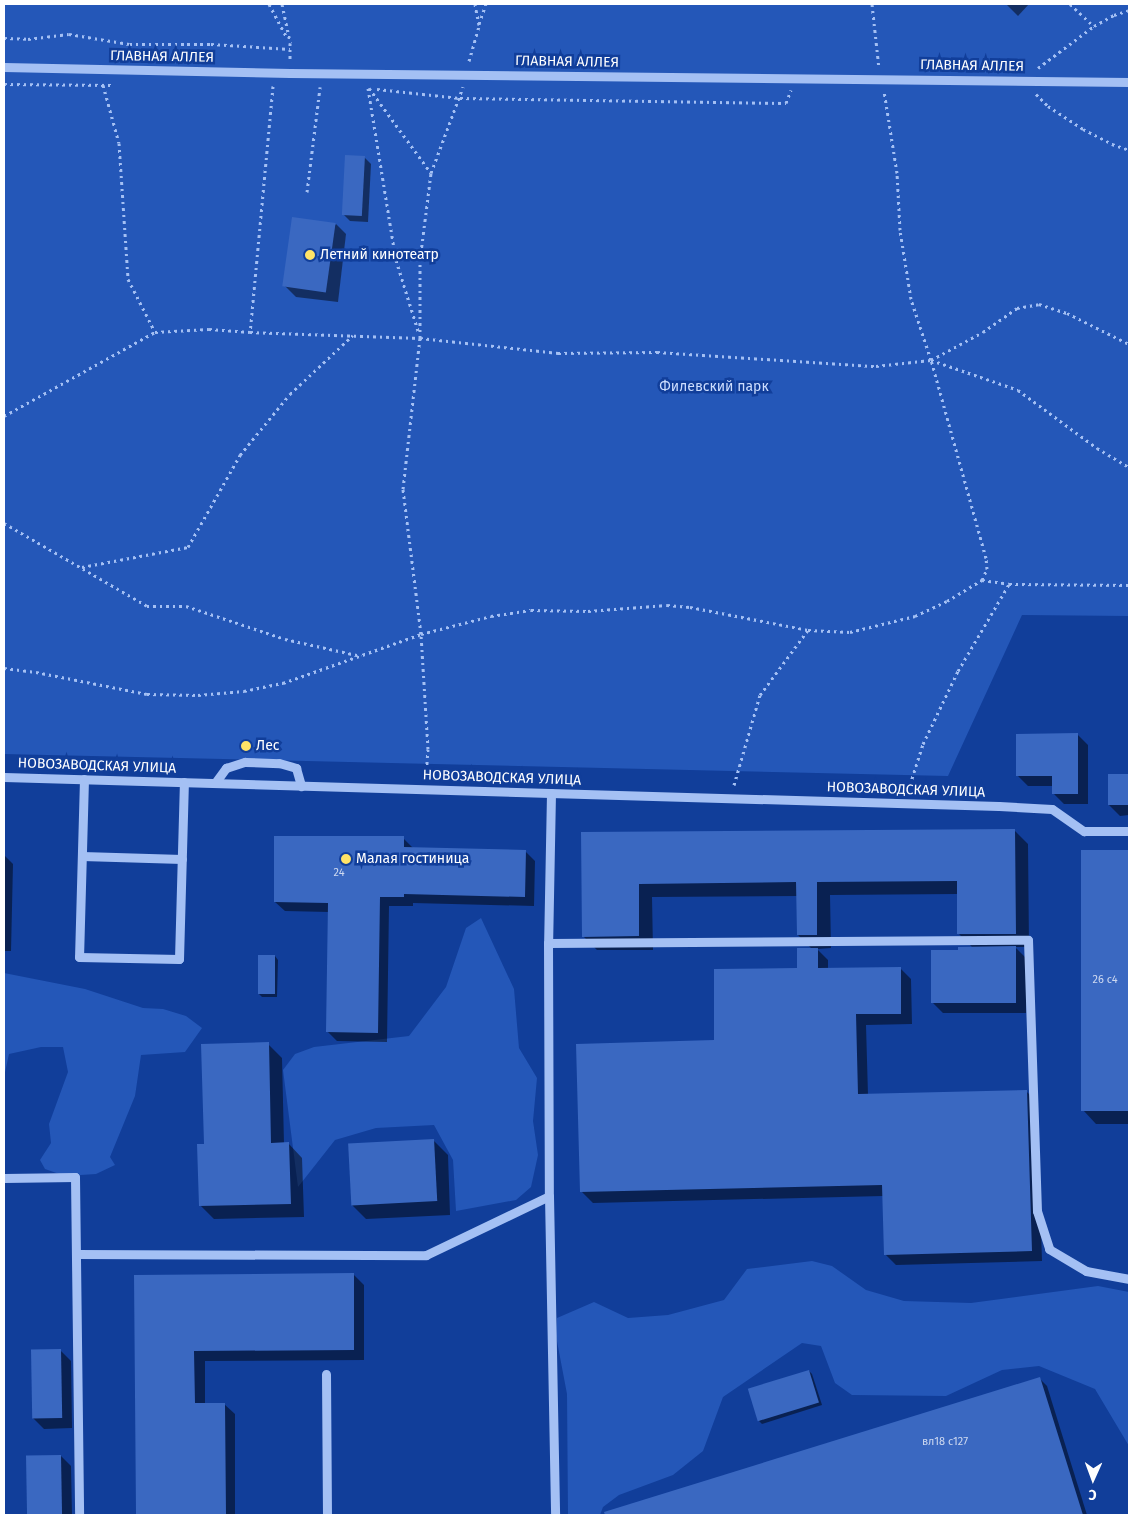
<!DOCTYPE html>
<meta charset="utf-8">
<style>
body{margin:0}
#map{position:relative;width:1133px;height:1519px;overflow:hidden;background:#113e9a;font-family:"Fira Sans",sans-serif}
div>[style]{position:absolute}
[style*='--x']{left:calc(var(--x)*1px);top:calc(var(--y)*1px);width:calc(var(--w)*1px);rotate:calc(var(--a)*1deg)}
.green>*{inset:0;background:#2457b8}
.shadow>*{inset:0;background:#0007}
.building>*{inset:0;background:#3a68c1;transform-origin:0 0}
.path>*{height:3px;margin-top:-1.5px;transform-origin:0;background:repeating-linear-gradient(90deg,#a4c0f4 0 2.5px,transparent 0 6.5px)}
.minor>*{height:9px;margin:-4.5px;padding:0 4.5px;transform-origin:4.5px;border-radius:4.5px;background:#a4c0f4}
.dots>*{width:14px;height:14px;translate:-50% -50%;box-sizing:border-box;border:2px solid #113e9a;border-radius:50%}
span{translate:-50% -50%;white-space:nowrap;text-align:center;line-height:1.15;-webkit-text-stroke:5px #113e9a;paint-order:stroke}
.number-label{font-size:11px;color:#ced9f0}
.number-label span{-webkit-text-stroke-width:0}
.street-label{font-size:14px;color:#fff}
.poi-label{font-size:14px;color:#fff}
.left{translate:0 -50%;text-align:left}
.park-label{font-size:14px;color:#ccddfe}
.frame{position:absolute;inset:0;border:5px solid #fff;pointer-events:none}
.north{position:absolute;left:1068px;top:1454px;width:50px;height:50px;-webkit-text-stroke:4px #113e9a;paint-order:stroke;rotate:182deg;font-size:14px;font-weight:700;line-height:20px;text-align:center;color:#fff}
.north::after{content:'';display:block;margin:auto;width:18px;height:22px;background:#fff;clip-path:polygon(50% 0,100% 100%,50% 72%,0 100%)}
</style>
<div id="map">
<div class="green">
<div style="clip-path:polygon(4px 4px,1129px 4px,1129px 616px,1022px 615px,948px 776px,4px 754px)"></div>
<div style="clip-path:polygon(481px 918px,514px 989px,519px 1048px,537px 1078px,533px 1121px,538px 1155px,531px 1187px,516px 1200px,456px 1211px,453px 1160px,434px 1125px,376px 1128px,335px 1140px,298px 1187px,283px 1070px,295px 1054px,314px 1047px,409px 1036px,446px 987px,466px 928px)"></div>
<div style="clip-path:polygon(4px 973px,85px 989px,143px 1008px,163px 1009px,186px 1016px,202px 1028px,185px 1052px,141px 1055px,135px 1096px,110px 1157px,115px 1165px,96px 1174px,65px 1176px,45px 1169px,40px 1160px,51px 1143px,49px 1124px,68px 1072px,63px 1047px,41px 1047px,9px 1054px,4px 1077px)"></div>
<div style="clip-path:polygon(812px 1261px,832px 1266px,866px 1290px,904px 1301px,971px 1303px,1098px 1286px,1129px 1292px,1129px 1446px,1095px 1389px,1039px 1366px,1002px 1370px,946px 1396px,852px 1395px,835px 1383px,821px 1346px,802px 1343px,723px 1397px,703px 1451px,673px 1475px,619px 1495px,603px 1507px,600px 1515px,568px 1515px,567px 1394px,556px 1336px,557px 1318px,594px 1302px,628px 1318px,668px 1315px,724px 1300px,747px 1269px)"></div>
</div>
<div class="shadow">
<div style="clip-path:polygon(1006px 4px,1029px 4px,1018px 16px)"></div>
<div style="clip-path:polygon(364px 157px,371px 164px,368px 222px,350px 221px,343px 214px)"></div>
<div style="clip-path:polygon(336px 224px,346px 234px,338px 302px,296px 297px,285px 286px)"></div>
<div style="clip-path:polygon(1077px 734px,1088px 745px,1088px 804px,1064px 804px,1054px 794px,1054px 786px,1028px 786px,1018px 776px)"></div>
<div style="clip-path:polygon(1109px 776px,1129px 776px,1129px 815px,1120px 816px,1109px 805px)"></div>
<div style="clip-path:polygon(1014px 830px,1028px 844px,1029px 947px,1015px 947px,1026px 958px,1026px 1013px,943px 1013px,933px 1003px,959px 951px,973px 948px,959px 934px,958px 894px,830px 895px,831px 948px,817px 949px,828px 960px,828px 969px,900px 968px,911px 979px,912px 1024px,866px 1025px,868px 1095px,1026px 1091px,1037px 1102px,1042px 1261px,896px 1265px,885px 1254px,883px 1196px,593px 1203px,582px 1192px,715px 1041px,798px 969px,812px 949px,798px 935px,798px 896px,652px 897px,653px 950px,597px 950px,583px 936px,582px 834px)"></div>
<div style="clip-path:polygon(403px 838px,413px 848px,525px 851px,535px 861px,534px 906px,413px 903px,413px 906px,389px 906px,387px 1042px,337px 1041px,327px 1031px,329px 912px,285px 911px,275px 902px)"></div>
<div style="clip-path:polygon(1082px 851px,1129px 851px,1129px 1124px,1096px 1124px,1083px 1110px)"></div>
<div style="clip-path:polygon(4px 855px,13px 864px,11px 951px,4px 951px)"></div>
<div style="clip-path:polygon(275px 956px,278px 960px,277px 997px,262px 997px,259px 994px)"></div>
<div style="clip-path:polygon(268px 1044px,282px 1058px,284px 1144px,288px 1143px,302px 1158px,304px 1217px,214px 1219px,200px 1205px,205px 1146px)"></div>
<div style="clip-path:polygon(434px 1141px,448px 1155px,450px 1215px,366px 1219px,352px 1205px)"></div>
<div style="clip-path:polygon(353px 1274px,364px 1285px,364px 1360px,205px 1361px,205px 1404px,224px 1404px,235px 1414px,235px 1515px,137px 1515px,135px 1276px)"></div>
<div style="clip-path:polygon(60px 1350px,71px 1361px,72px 1428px,44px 1429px,33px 1418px)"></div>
<div style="clip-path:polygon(809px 1371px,812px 1374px,822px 1405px,762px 1424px,759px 1421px)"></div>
<div style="clip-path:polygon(1040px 1379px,1047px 1386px,1087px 1515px,624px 1515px,622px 1508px)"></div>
<div style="clip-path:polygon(61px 1456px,71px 1466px,72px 1515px,28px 1515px,27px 1457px)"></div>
</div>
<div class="building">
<div style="left:345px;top:155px;width:20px;height:60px;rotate:3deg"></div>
<div style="left:292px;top:217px;width:44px;height:70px;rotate:8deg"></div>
<div style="clip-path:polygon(1078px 733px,1078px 794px,1052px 794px,1052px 776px,1016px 776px,1016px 734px)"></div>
<div style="left:1129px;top:774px;width:31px;height:21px;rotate:90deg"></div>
<div style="clip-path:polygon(1015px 829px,1016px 934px,957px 934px,957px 881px,817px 882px,817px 935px,797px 935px,796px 882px,639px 884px,639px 936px,582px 937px,581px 832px)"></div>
<div style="clip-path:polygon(274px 836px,404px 836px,404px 847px,526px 850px,525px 897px,404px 894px,404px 897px,380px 897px,378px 1033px,326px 1032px,328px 903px,274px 902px)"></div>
<div style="left:1081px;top:850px;width:48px;height:261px"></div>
<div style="clip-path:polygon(1016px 946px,1016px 1003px,931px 1003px,931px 950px,958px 950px,958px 947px)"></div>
<div style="clip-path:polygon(797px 948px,818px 948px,818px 968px,901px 967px,901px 1014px,856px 1014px,858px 1094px,1027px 1090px,1032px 1251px,884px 1255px,882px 1185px,580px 1192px,576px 1044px,714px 1040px,714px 969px,797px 968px)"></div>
<div style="left:258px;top:955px;width:17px;height:39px"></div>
<div style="clip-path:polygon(269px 1042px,271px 1143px,289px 1142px,291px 1204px,199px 1206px,197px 1144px,204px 1144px,201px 1044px)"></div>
<div style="left:434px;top:1139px;width:62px;height:86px;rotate:87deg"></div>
<div style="clip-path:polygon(354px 1273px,354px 1350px,194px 1351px,195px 1403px,225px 1403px,226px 1515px,136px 1515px,134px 1275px)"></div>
<div style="left:61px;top:1349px;width:69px;height:30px;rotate:89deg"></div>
<div style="left:809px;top:1370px;width:34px;height:64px;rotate:73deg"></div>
<div style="clip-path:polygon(1040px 1377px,1083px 1515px,605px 1515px,604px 1512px)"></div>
<div style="left:61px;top:1455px;width:60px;height:35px;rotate:89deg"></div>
</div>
<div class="path">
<div style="--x:269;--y:4;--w:38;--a:62"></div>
<div style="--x:282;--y:4;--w:40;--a:78"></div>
<div style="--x:290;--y:43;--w:17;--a:90"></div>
<div style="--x:872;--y:4;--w:64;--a:83.8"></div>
<div style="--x:1070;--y:4;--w:33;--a:43"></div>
<div style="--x:479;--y:24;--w:21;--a:-71"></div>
<div style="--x:4;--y:38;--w:24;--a:2"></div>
<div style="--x:28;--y:39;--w:41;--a:-7"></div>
<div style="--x:69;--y:34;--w:61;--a:9.5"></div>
<div style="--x:129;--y:44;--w:82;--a:0"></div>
<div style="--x:211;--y:44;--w:79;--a:3.6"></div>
<div style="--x:469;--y:61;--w:37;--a:-74"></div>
<div style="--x:479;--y:25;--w:21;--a:-101"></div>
<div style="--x:1038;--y:68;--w:70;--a:-36.9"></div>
<div style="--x:1094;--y:26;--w:23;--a:-29"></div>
<div style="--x:1114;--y:15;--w:16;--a:-18"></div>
<div style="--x:4;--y:84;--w:107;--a:0.5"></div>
<div style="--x:103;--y:85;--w:60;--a:74.6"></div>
<div style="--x:119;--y:143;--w:136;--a:86.2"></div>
<div style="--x:128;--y:279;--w:59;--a:63"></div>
<div style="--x:273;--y:86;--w:247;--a:95.3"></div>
<div style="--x:250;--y:332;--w:170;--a:2"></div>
<div style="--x:420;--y:338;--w:139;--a:6.2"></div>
<div style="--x:558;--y:353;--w:99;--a:-0.6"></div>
<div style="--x:657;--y:352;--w:219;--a:3.7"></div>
<div style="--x:876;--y:366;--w:55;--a:-6.2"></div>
<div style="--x:931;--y:360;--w:59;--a:-28.3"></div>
<div style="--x:983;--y:332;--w:42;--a:-35.2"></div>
<div style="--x:1017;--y:308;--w:22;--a:-10"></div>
<div style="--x:1039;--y:304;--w:29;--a:18"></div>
<div style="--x:1067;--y:313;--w:69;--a:26.6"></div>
<div style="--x:368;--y:88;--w:174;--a:80.8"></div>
<div style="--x:396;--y:260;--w:77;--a:72.7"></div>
<div style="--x:369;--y:88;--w:105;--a:53.9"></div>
<div style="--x:377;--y:89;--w:83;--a:6.2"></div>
<div style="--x:460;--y:98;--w:326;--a:0.9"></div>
<div style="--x:786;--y:103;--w:14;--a:-69"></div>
<div style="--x:1036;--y:94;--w:17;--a:45"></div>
<div style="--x:1048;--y:106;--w:42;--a:33.3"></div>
<div style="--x:1083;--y:129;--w:33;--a:27"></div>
<div style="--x:1112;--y:144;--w:18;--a:19"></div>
<div style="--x:307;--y:192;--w:106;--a:-82.9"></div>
<div style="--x:931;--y:360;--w:92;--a:19"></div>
<div style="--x:1018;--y:390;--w:98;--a:36.3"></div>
<div style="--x:1097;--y:448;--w:37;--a:31"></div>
<div style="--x:4;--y:416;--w:173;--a:-29.1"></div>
<div style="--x:155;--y:332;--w:54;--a:-3.2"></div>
<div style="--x:209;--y:329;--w:41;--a:4.2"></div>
<div style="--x:4;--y:523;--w:165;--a:30.1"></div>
<div style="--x:147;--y:606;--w:39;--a:0"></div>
<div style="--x:186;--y:606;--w:104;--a:18.4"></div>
<div style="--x:285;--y:639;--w:78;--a:12.6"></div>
<div style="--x:82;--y:567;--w:108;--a:-10.7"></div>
<div style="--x:188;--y:547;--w:106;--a:-60.5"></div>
<div style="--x:240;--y:455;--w:79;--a:-50.7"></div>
<div style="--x:290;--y:394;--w:86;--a:-43.1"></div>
<div style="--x:982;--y:580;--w:27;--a:8"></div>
<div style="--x:4;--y:668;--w:32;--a:7"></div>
<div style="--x:36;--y:672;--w:113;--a:11.2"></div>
<div style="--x:147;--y:694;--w:51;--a:1.1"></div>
<div style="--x:198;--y:695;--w:46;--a:-5"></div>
<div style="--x:244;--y:691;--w:40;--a:-12"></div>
<div style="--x:283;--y:683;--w:146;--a:-19.5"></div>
<div style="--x:421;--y:634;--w:72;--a:-14.4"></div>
<div style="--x:491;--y:616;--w:40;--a:-8.5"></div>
<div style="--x:531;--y:610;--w:57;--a:1"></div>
<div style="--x:588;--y:611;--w:79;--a:-4.3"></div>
<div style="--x:667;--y:605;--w:23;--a:5"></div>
<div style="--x:690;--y:607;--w:120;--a:11"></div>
<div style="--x:808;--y:630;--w:42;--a:2.7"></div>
<div style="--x:850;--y:632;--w:67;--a:-13.8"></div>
<div style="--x:915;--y:616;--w:35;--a:-25"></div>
<div style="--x:947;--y:601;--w:41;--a:-31"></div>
<div style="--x:982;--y:580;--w:12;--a:-66"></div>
<div style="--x:987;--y:569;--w:11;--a:-95"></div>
<div style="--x:986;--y:558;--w:205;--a:-105.5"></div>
<div style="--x:931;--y:360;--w:64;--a:-108.2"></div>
<div style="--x:911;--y:299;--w:70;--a:-99.1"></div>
<div style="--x:900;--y:230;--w:57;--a:-93"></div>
<div style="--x:897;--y:173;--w:83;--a:-99"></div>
<div style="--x:426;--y:777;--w:28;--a:-86"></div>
<div style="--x:428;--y:749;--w:115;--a:-93.5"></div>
<div style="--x:421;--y:634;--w:146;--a:-97.1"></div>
<div style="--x:403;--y:489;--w:152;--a:-83.6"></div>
<div style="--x:420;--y:338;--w:78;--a:-90"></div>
<div style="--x:420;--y:260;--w:88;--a:-82.8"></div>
<div style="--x:431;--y:173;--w:92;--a:-69.6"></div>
<div style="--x:734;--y:785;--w:94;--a:-73.9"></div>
<div style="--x:760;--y:695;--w:81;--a:-53.6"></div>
<div style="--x:908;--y:791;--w:49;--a:-72.3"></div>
<div style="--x:923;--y:744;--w:81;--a:-64.4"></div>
<div style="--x:958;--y:671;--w:101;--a:-59.6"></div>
<div style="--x:1009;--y:584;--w:120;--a:0.5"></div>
</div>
<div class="minor">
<div style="--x:4;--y:67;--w:286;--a:1.2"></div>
<div style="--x:290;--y:73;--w:839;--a:0.61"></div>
<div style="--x:4;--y:777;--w:995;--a:1.67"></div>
<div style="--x:999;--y:806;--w:53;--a:3.2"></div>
<div style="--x:1052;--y:809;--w:39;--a:35"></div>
<div style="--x:1084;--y:831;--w:45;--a:0"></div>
<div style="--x:84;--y:779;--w:178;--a:91.6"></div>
<div style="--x:79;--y:957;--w:100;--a:1.1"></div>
<div style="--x:179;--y:959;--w:177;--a:-88.4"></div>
<div style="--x:215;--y:783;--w:19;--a:-54"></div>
<div style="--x:226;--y:768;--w:20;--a:-18"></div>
<div style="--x:245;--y:762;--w:34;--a:2"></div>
<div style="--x:279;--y:763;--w:18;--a:16"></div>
<div style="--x:296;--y:768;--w:19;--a:74"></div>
<div style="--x:551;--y:793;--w:150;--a:91.1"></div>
<div style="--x:548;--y:943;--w:253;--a:89.8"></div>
<div style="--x:549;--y:1196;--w:319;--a:88.9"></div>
<div style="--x:82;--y:856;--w:100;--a:1.7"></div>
<div style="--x:548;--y:943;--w:480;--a:-0.4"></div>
<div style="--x:1028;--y:940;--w:271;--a:88.1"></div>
<div style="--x:1037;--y:1211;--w:40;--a:72"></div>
<div style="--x:1049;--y:1249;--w:43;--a:30.7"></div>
<div style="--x:1086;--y:1271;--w:44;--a:10.5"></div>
<div style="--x:4;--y:1178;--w:71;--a:-0.8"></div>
<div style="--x:75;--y:1177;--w:338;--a:89.3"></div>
<div style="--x:76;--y:1254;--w:350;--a:0.2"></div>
<div style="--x:426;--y:1255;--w:136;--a:-25.6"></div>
<div style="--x:326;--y:1374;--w:141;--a:89.6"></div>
</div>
<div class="dots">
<div style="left:310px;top:255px;background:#ffe367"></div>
<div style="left:246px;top:746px;background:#ffe367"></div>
<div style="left:346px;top:859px;background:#ffe367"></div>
</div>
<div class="number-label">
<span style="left:339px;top:873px">24</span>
<span style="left:1105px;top:980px">26 с4</span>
<span style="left:945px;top:1442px">вл18 с127</span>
</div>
<div class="street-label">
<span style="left:162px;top:57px;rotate:1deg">ГЛАВНАЯ АЛЛЕЯ</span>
<span style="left:567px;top:62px;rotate:1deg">ГЛАВНАЯ АЛЛЕЯ</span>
<span style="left:972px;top:66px;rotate:1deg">ГЛАВНАЯ АЛЛЕЯ</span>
<span style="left:97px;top:766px;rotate:2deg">НОВОЗАВОДСКАЯ УЛИЦА</span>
<span style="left:502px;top:778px;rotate:2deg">НОВОЗАВОДСКАЯ УЛИЦА</span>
<span style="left:906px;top:790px;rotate:2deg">НОВОЗАВОДСКАЯ УЛИЦА</span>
</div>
<div class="poi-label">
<span class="left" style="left:320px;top:255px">Летний кинотеатр</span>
<span class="left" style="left:256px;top:746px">Лес</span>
<span class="left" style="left:356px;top:859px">Малая гостиница</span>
</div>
<div class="park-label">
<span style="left:714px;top:387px">Филевский парк</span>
</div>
<div class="frame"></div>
<div class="north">С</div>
</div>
